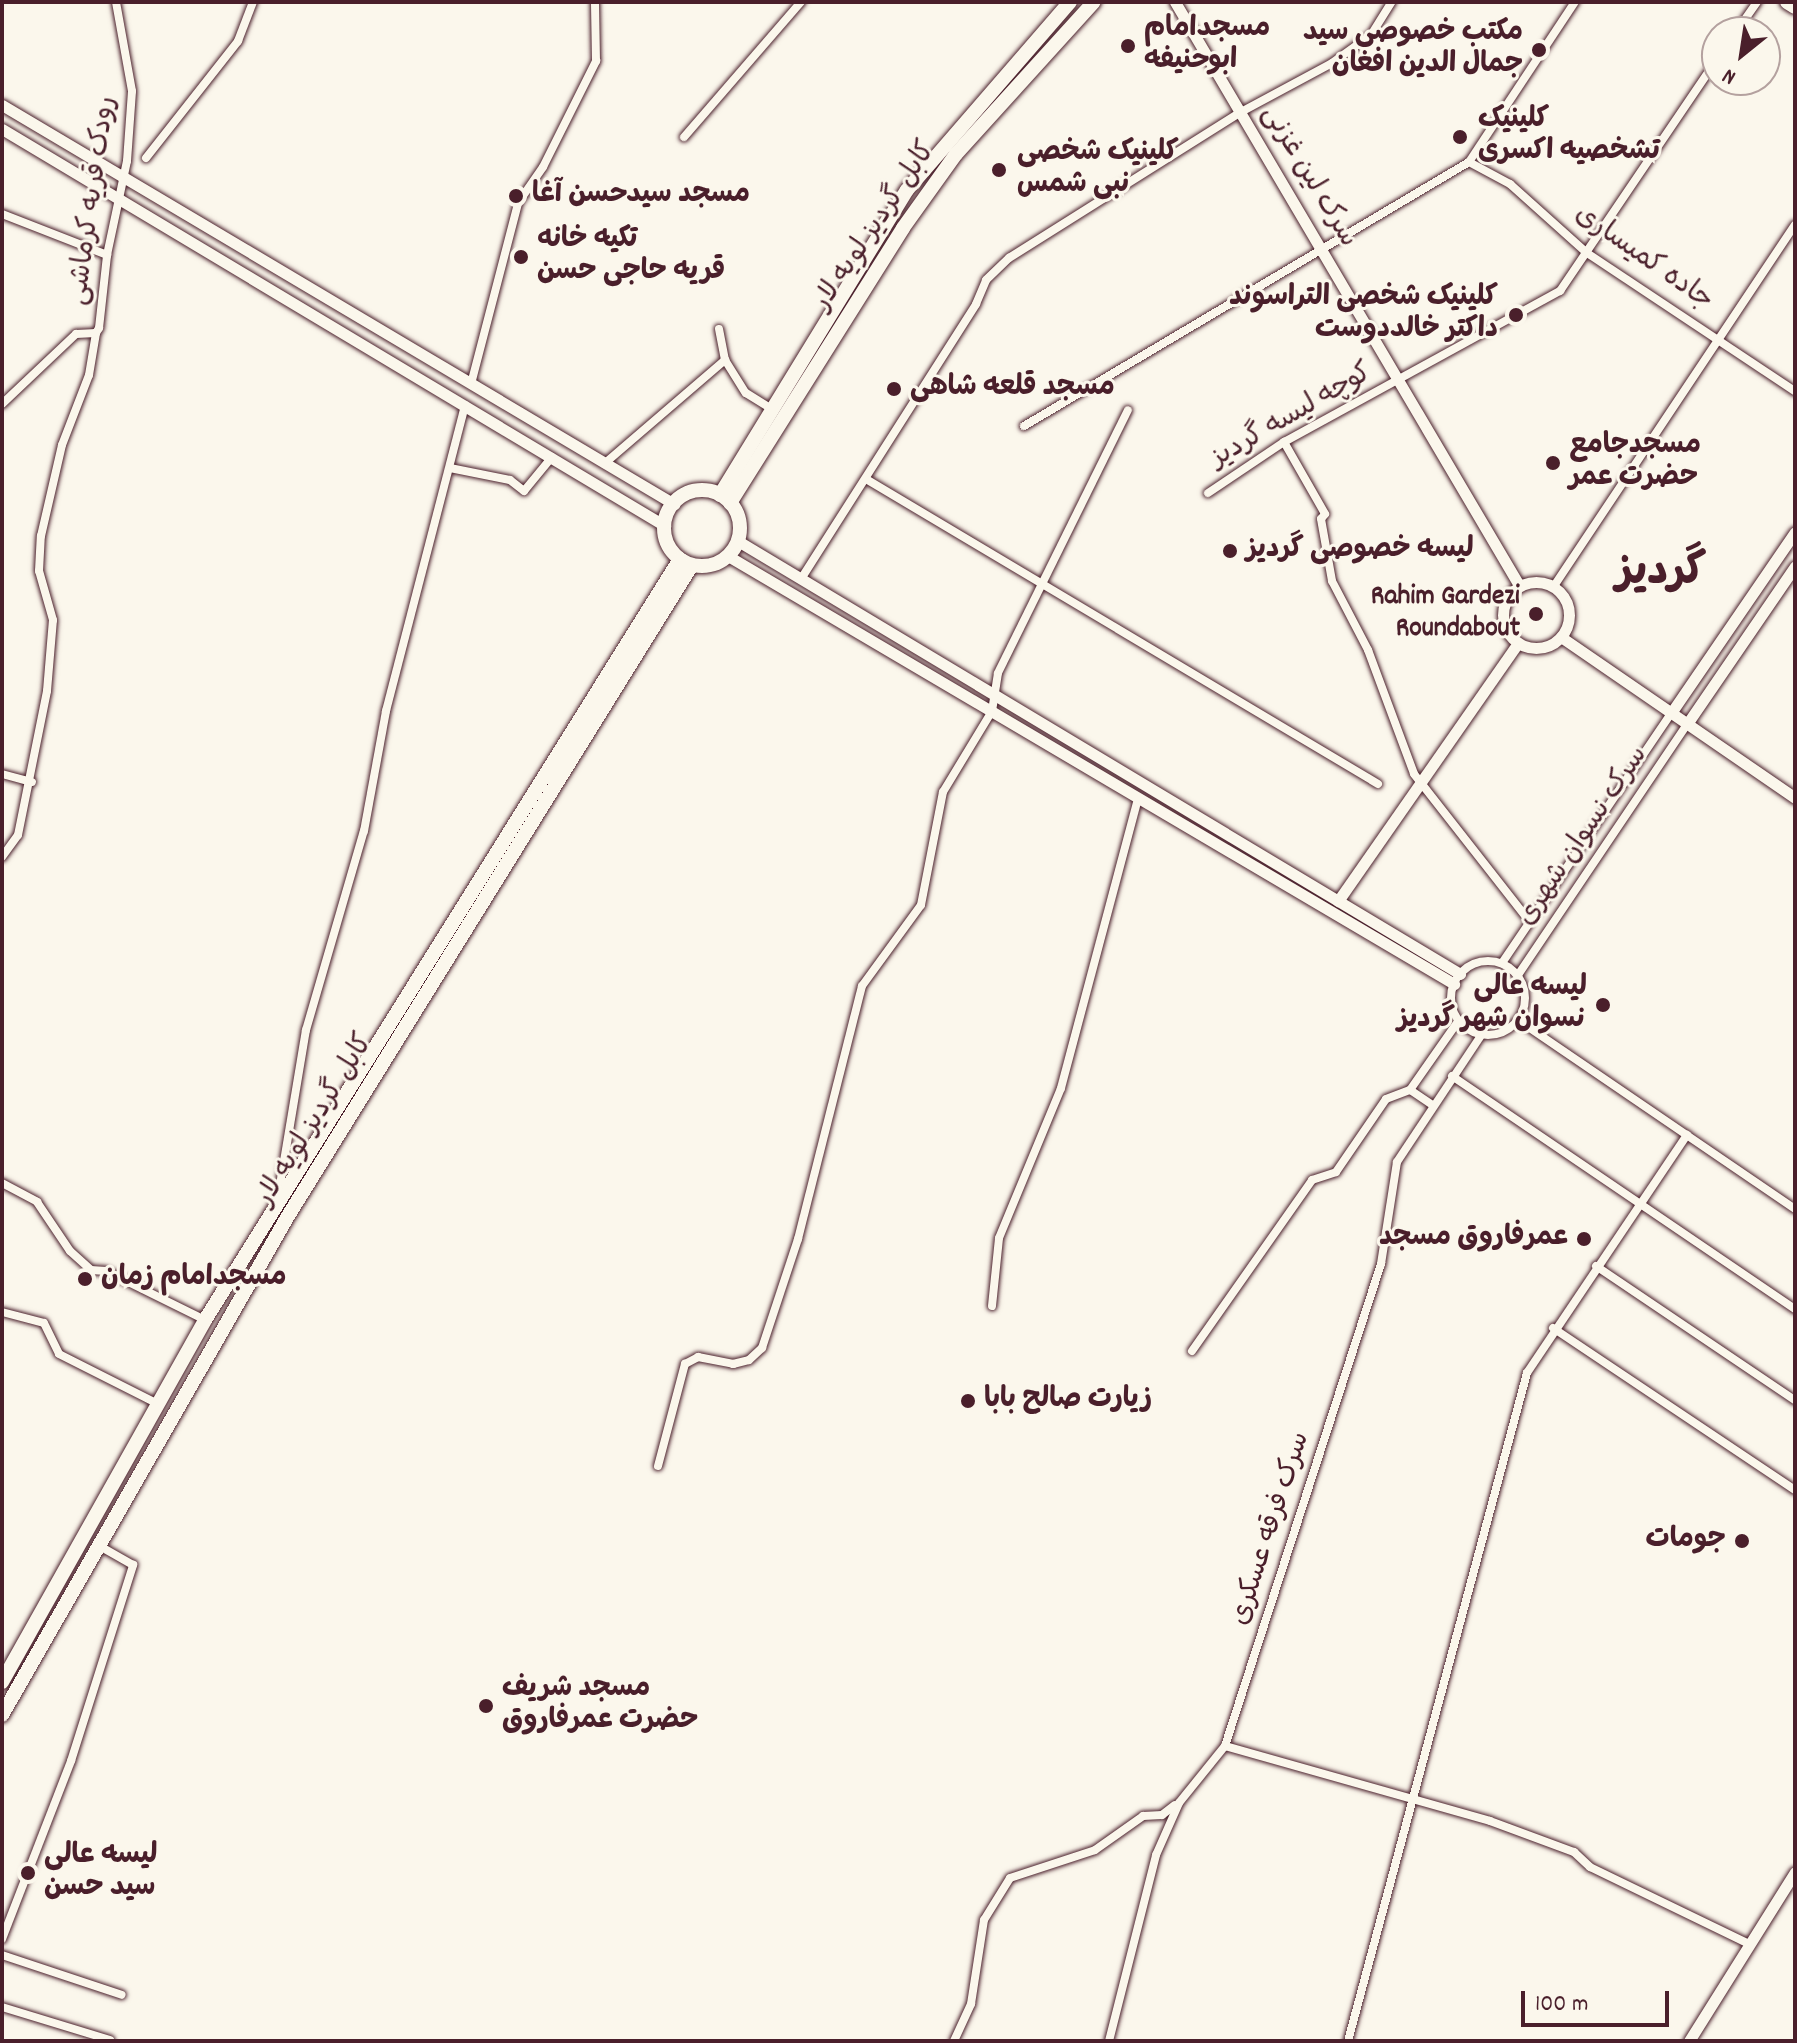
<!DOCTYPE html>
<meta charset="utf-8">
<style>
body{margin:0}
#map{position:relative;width:1797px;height:2043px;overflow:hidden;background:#fbf7ec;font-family:Dekko,"Playpen Sans Arabic",sans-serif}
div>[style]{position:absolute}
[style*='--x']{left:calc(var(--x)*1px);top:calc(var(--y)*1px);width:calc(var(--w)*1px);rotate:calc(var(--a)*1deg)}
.roads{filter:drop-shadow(0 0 2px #4a1f2b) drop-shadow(0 0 2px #4a1f2b)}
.street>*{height:8px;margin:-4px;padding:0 4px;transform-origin:4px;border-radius:4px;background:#fbf7ec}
.street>.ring{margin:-4px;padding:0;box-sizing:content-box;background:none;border:8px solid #fbf7ec;border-radius:50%}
.secondary>*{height:11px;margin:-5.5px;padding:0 5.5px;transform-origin:5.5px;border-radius:5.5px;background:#fbf7ec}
.secondary>.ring{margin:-5.5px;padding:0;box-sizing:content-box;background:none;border:11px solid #fbf7ec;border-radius:50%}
.highway>*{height:14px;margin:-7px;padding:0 7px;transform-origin:7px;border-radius:7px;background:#fbf7ec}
.highway>.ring{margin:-7px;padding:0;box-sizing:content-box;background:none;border:14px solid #fbf7ec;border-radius:50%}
.dots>*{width:22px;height:22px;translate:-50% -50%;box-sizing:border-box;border:4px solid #fbf7ec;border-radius:50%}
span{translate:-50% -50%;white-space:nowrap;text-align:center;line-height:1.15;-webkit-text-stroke:6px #fbf7ec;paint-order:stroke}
.poi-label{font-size:28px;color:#4a1f2b;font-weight:700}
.left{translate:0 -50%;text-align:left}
.right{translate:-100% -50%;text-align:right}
.street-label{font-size:28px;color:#4a1f2b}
.town-label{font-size:44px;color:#4a1f2b;font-weight:700}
.frame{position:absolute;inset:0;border:4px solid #4a1f2b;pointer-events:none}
.north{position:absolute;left:1701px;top:16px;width:80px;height:80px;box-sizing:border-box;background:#fbf7ec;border:2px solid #b4a19f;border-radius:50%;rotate:210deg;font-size:22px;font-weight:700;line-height:32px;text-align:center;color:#4a1f2b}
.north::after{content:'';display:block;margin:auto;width:28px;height:36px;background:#4a1f2b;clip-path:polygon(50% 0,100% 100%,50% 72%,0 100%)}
.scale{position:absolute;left:1521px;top:1991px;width:148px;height:36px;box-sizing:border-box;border:4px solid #4a1f2b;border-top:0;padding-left:10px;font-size:24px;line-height:28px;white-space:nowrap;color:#4a1f2b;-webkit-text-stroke:6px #fbf7ec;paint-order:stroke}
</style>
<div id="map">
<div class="roads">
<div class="street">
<div style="--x:1736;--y:32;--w:37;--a:-55"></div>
<div style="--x:684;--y:137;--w:179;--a:-49.1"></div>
<div style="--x:146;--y:158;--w:149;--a:-51.8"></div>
<div style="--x:238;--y:41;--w:42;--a:-69"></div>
<div style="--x:1469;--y:162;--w:47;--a:28.2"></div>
<div style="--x:1510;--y:184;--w:103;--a:41.9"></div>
<div style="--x:1587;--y:253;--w:250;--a:33.6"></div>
<div style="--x:2;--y:214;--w:113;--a:21.3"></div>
<div style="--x:719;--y:329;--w:32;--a:79"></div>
<div style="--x:725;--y:360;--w:39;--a:58"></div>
<div style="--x:746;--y:393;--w:32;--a:32"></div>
<div style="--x:471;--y:384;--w:187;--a:-75.4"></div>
<div style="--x:518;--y:203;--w:44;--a:-55.2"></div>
<div style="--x:543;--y:167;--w:119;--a:-63.4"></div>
<div style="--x:596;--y:61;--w:59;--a:-91"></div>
<div style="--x:2;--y:404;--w:102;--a:-43.4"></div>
<div style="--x:76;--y:334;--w:20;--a:-3"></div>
<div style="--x:96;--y:333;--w:6;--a:-59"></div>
<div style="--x:99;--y:328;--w:73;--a:-83.7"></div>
<div style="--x:107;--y:255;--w:96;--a:-78"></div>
<div style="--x:127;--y:161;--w:70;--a:-85.9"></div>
<div style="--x:132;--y:91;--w:90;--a:-100.2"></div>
<div style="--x:1024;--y:426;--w:517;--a:-30.68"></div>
<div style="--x:1469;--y:162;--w:192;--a:-56.5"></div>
<div style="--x:1284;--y:442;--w:83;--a:60.3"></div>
<div style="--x:1325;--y:514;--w:6;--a:129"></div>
<div style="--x:1321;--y:519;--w:63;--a:79.9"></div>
<div style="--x:1332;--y:581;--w:78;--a:62.4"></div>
<div style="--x:1368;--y:650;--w:132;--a:69.6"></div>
<div style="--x:1414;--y:774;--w:188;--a:51.9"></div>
<div style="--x:604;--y:464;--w:160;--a:-40.7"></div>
<div style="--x:450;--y:468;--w:61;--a:11.3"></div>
<div style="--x:510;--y:480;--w:18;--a:38"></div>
<div style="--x:524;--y:491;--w:44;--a:-50.5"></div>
<div style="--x:866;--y:479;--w:596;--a:30.78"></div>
<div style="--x:1208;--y:493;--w:92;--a:-33.9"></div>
<div style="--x:1284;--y:442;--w:315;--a:-28.7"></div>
<div style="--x:1560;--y:291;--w:280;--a:-55.9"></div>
<div style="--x:801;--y:579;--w:326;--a:-57.5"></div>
<div style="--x:976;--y:304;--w:26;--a:-67"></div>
<div style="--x:986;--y:280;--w:32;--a:-44"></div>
<div style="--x:1009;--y:258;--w:274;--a:-32.2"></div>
<div style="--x:1241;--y:112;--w:103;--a:-28.3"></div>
<div style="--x:1332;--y:63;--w:48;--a:-35.7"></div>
<div style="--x:1371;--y:35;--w:39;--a:-58"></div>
<div style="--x:1554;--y:586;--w:434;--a:-56.3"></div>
<div style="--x:2;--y:774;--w:31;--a:15"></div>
<div style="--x:2;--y:857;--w:27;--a:-54"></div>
<div style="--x:18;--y:835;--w:147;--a:-78.6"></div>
<div style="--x:47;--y:691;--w:71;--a:-85.2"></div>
<div style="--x:53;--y:620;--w:51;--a:-105.9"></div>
<div style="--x:39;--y:571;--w:35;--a:-87"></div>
<div style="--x:41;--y:536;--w:93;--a:-77"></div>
<div style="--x:62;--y:445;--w:75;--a:-68.9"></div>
<div style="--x:89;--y:375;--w:43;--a:-80.5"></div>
<div class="ring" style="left:1451px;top:961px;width:66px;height:66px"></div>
<div style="--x:1502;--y:963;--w:302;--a:-55.9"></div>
<div style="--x:1518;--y:975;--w:303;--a:-56"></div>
<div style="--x:1518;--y:1020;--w:335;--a:34.3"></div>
<div style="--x:1452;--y:1076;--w:415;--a:34.2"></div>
<div style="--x:1431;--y:1104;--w:25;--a:-146"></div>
<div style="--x:1410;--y:1090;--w:85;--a:-55"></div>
<div style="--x:2;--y:1183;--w:40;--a:28"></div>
<div style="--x:37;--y:1202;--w:59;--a:56"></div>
<div style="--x:70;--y:1251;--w:28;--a:42"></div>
<div style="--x:91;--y:1270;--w:15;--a:4"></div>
<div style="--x:106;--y:1271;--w:110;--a:26.3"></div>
<div style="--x:278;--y:1197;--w:169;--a:-80.5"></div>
<div style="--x:306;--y:1030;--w:207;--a:-73.8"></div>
<div style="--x:364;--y:831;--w:122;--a:-79.6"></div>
<div style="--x:386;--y:711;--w:316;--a:-75.5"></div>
<div style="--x:1596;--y:1266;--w:240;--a:34"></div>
<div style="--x:992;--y:1306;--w:68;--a:-84.1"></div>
<div style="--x:999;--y:1238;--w:162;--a:-67.5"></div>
<div style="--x:1061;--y:1088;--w:300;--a:-75.1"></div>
<div style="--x:2;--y:1312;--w:43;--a:14.7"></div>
<div style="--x:44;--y:1323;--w:34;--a:64"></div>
<div style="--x:59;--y:1354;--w:111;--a:26.8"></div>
<div style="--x:1553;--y:1328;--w:291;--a:33.8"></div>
<div style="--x:1192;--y:1351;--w:209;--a:-54.9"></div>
<div style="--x:1312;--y:1180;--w:25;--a:-18"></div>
<div style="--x:1336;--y:1172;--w:88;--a:-55.6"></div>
<div style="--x:1386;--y:1099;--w:26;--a:-21"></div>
<div style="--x:658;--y:1466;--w:106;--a:-75.2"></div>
<div style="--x:685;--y:1364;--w:15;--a:-28"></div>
<div style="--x:698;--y:1357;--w:36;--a:11"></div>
<div style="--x:733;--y:1364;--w:16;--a:-14"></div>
<div style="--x:749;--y:1360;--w:18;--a:-43"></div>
<div style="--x:762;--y:1348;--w:115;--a:-71.7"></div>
<div style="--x:798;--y:1239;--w:261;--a:-75.8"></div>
<div style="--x:862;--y:986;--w:100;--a:-53.9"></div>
<div style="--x:921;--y:905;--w:115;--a:-79"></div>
<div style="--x:943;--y:792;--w:95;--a:-58.8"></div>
<div style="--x:992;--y:711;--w:38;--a:-81"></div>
<div style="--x:998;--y:673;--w:293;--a:-63.7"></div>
<div style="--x:1225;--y:1746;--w:275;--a:15.8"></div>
<div style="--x:1490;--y:1821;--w:90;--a:20.3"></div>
<div style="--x:1574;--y:1852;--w:22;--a:43"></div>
<div style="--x:1590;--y:1867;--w:177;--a:25.8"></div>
<div style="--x:2;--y:1939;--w:191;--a:-68.8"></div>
<div style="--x:71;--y:1761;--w:206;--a:-72.4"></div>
<div style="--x:133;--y:1565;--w:40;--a:-150.3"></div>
<div style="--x:2;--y:1955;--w:126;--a:18.4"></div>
<div style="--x:2;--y:2007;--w:113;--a:17"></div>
<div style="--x:954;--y:2041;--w:41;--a:-65.3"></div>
<div style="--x:971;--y:2004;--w:85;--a:-81.2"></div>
<div style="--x:984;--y:1920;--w:49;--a:-58.2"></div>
<div style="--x:1010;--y:1878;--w:89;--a:-18.2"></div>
<div style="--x:1095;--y:1850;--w:59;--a:-35.3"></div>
<div style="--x:1143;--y:1816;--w:19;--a:-3"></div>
<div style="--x:1162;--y:1815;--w:16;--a:-38"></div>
<div style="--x:1109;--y:2041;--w:192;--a:-75.8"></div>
<div style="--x:1156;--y:1855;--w:57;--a:-66.1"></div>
<div style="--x:1179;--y:1803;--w:73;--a:-51.1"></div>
<div style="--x:1225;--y:1746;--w:507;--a:-72.07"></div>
<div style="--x:1381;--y:1264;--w:103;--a:-81.1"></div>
<div style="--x:1397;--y:1162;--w:154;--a:-56.4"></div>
<div style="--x:1348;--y:2041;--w:692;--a:-75"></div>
<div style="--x:1527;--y:1373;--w:287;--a:-56.1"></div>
</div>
<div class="secondary">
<div style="--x:1175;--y:2;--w:677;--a:59.46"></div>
<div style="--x:2;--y:105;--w:782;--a:30.7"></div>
<div style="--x:2;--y:129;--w:773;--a:30.91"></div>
<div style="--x:738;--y:541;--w:842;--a:30.95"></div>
<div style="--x:728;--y:556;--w:843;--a:30.52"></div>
<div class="ring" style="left:1503px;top:582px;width:55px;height:55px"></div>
<div style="--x:1561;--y:637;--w:284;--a:34.5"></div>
<div style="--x:1671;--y:713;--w:219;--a:-55.6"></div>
<div style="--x:1687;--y:724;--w:191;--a:-55.6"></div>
<div style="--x:1338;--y:901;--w:315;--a:-55.1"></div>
<div style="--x:1689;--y:2041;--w:199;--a:-57.9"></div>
</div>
<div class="highway">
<div style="--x:1787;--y:2;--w:9;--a:32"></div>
<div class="ring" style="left:664px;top:490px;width:62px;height:62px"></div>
<div style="--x:720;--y:495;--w:358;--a:-58.5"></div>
<div style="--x:907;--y:190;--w:249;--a:-49.1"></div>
<div style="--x:730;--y:503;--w:325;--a:-57.8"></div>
<div style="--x:903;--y:228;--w:91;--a:-54.4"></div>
<div style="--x:956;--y:154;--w:205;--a:-47.8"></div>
<div style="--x:2;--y:1682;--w:415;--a:-60.7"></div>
<div style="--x:205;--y:1320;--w:897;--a:-58.03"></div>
<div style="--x:2;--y:1715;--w:575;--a:-60.18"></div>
<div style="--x:288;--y:1216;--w:766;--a:-58.18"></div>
</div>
</div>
<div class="dots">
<div style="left:1128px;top:46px;background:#4a1f2b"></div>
<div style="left:1539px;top:50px;background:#4a1f2b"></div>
<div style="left:1460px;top:137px;background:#4a1f2b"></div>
<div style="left:999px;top:170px;background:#4a1f2b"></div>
<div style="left:516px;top:196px;background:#4a1f2b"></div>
<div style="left:521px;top:257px;background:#4a1f2b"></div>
<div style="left:1516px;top:315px;background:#4a1f2b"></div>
<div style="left:894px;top:389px;background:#4a1f2b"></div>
<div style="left:1553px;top:463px;background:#4a1f2b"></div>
<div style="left:1230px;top:551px;background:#4a1f2b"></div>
<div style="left:1536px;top:614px;background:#4a1f2b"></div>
<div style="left:1603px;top:1005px;background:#4a1f2b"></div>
<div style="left:1584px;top:1239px;background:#4a1f2b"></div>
<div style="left:85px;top:1279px;background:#4a1f2b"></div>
<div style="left:968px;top:1401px;background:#4a1f2b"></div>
<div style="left:1742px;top:1541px;background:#4a1f2b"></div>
<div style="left:486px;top:1706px;background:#4a1f2b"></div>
<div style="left:28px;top:1873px;background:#4a1f2b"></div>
</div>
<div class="poi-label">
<span class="left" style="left:1144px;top:46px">مسجدامام<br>ابوحنیفه</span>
<span class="right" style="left:1523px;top:50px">مکتب خصوصی سید<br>جمال الدین افغان</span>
<span class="left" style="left:1478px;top:137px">کلینیک<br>تشخصیه اکسری</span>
<span class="left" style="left:1017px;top:170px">کلینیک شخصی<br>نبی شمس</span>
<span class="left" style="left:532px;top:196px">مسجد سیدحسن آغا</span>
<span class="left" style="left:537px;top:257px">تکیه خانه<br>قریه حاجی حسن</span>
<span class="right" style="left:1498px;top:315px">کلینیک شخصی التراسوند<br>داکتر خالددوست</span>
<span class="left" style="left:910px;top:389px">مسجد قلعه شاهی</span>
<span class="left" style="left:1569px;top:463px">مسجدجامع<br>حضرت عمر</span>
<span class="left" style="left:1246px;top:551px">لیسه خصوصی گردیز</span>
<span class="right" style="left:1520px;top:614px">Rahim Gardezi<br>Roundabout</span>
<span class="right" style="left:1587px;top:1005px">لیسه عالی<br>نسوان شهر گردیز</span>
<span class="right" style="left:1568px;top:1239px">عمرفاروق مسجد</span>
<span class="left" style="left:101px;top:1279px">مسجدامام زمان</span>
<span class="left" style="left:984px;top:1401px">زیارت صالح بابا</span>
<span class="right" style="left:1726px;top:1541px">جومات</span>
<span class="left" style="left:502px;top:1706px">مسجد شریف<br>حضرت عمرفاروق</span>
<span class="left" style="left:44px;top:1873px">لیسه عالی<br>سید حسن</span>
</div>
<div class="street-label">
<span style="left:1308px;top:177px;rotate:59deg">سرک لین غزنی</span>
<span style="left:94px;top:201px;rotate:-82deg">رودک قریه کرماشی</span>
<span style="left:876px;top:227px;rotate:-56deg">کابل گردیز لویه لار</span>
<span style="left:1643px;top:259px;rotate:35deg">جاده کمیساری</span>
<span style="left:1292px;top:417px;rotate:-30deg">کوچه لیسه گردیز</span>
<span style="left:1584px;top:837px;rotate:-56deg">سرک نسوان شهری</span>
<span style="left:316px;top:1121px;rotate:-58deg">کابل گردیز لویه لار</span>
<span style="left:1272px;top:1529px;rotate:-72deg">سرک فرقه عسکری</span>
</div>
<div class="town-label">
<span style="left:1661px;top:575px">گردیز</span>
</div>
<div class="frame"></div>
<div class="north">N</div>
<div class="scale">100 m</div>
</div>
